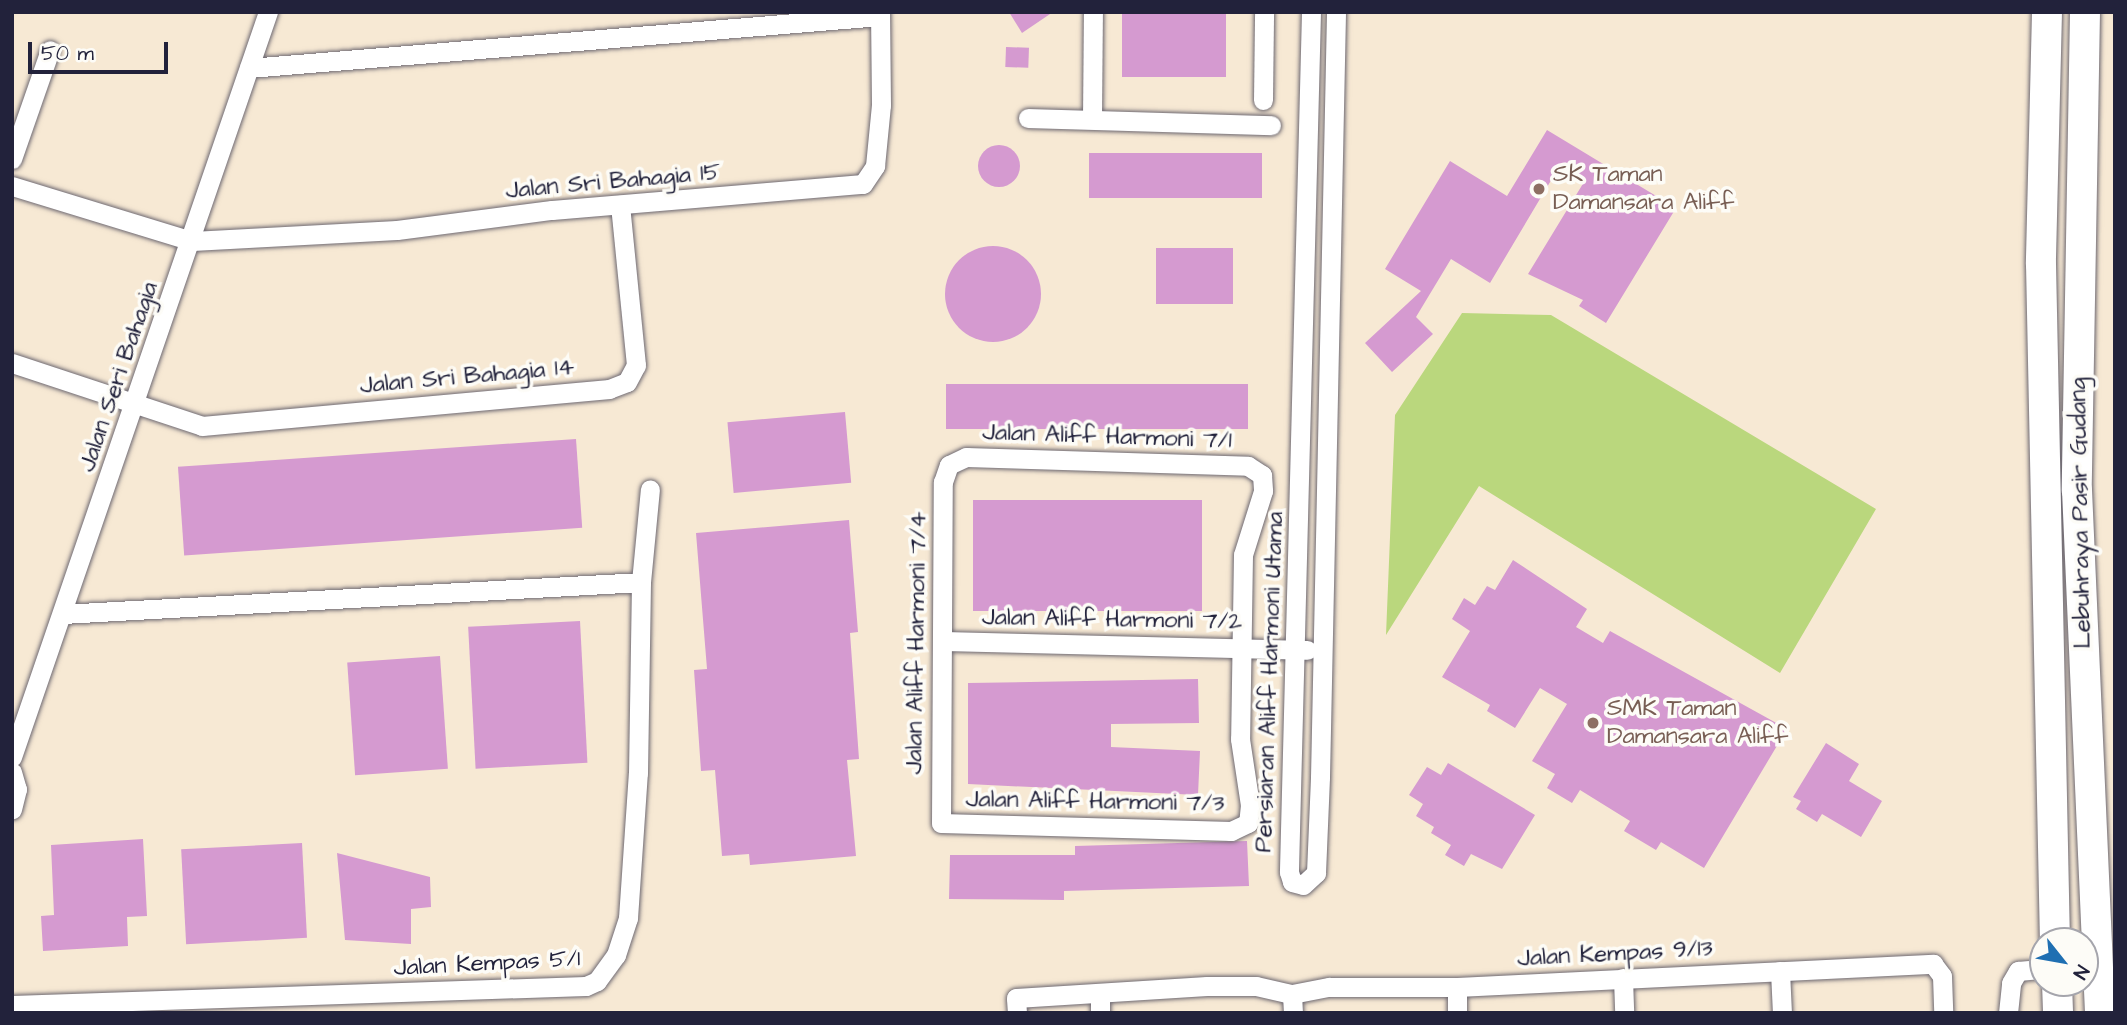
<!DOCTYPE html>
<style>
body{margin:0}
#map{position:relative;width:2127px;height:1025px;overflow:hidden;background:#f7e9d4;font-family:"Architects Daughter",sans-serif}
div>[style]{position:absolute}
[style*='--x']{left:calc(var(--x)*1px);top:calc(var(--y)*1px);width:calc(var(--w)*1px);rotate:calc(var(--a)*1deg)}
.green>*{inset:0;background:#bad77d}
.building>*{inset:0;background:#d59ad0;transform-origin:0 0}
.round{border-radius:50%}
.roads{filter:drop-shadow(0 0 2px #6d6871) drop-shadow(0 0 2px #6d6871)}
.minor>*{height:19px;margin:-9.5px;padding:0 9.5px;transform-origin:9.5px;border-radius:9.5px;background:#fff}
.highway>*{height:30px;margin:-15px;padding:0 15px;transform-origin:15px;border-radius:15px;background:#fff}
.dots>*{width:19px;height:19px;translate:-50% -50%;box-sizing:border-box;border:4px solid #fdfcf7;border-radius:50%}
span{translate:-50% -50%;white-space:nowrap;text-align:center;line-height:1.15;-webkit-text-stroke:7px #fdfcf7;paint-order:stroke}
.education-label{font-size:24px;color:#785e54}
.left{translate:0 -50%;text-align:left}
.street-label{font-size:24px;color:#22223b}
.frame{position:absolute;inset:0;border:14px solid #22223b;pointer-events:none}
.north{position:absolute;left:2029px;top:927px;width:70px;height:70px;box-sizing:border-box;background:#fdfcf7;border:2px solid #a5a5ac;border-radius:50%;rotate:121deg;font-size:19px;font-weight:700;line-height:28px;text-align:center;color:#22223b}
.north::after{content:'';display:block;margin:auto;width:24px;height:32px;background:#1f6fb2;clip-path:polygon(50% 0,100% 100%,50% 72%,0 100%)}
.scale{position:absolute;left:28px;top:42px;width:140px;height:32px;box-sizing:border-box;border:4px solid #22223b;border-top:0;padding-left:9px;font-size:21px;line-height:24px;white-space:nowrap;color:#22223b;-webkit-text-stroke:5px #fdfcf7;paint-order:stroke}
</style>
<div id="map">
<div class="green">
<div style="clip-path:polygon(1462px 313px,1551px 315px,1876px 509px,1780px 673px,1479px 486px,1386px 635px,1395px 415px)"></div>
</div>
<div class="building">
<div style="clip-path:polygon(1009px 12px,1053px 12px,1022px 33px)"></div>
<div style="left:1122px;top:12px;width:104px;height:65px"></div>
<div style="left:1006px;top:47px;width:23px;height:20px;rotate:2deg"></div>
<div style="clip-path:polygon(1547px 130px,1676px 208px,1606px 323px,1579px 306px,1583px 300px,1528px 274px,1584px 182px,1559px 167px,1490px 283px,1451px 259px,1416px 317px,1433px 334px,1392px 372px,1365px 343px,1421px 291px,1385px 269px,1450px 161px,1507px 196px)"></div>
<div class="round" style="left:978px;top:145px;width:42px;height:42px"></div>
<div style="left:1089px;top:153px;width:173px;height:45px"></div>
<div class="round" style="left:945px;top:246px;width:96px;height:96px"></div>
<div style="left:1156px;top:248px;width:77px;height:56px"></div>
<div style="left:946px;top:384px;width:302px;height:45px"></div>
<div style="left:845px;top:412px;width:71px;height:118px;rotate:85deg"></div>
<div style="left:576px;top:439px;width:89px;height:399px;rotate:86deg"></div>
<div style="left:973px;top:500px;width:229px;height:111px"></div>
<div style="clip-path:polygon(849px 520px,858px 632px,850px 633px,859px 759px,847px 760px,856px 856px,750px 865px,749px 854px,722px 856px,715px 770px,701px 771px,694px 670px,707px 669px,696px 533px)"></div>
<div style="clip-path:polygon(1513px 560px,1587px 609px,1576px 627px,1603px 643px,1610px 631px,1787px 729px,1704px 868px,1661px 842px,1656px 850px,1624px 831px,1630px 821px,1580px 790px,1572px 803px,1547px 788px,1555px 774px,1532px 761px,1567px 704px,1540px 688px,1515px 728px,1487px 711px,1490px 705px,1442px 677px,1470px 631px,1452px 619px,1464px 598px,1475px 605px,1487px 586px,1495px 590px)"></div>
<div style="left:580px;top:621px;width:142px;height:112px;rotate:87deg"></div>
<div style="left:440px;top:656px;width:113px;height:93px;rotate:86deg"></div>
<div style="clip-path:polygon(1198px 679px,1199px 723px,1111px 724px,1111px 747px,1200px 751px,1198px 795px,968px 784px,968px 683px)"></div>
<div style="clip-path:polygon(1826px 743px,1859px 764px,1849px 781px,1882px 801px,1861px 837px,1822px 814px,1817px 822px,1796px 809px,1801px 801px,1793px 797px)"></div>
<div style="clip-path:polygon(1448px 763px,1535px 815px,1502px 869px,1471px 854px,1464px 866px,1445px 855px,1451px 845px,1431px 833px,1434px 827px,1416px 816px,1423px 804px,1409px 795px,1427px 767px,1441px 775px)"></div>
<div style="clip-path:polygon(143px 839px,147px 916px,127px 917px,128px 946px,43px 951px,41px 916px,54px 915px,51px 845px)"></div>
<div style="clip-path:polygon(1247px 841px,1249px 886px,1064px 891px,1064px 900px,949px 899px,950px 855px,1075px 855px,1075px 846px)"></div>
<div style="left:302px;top:843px;width:95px;height:121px;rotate:87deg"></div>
<div style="clip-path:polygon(337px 853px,430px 877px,431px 907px,411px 909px,411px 944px,345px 940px)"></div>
</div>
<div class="roads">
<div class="minor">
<div style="--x:1311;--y:12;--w:860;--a:91.47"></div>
<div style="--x:1289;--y:872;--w:10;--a:73"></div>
<div style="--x:1292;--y:882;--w:11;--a:15"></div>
<div style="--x:1303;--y:885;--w:18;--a:-43"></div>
<div style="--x:1316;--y:873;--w:96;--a:-87.6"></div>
<div style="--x:1320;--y:777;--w:765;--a:-88.8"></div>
<div style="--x:249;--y:68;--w:633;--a:-4.71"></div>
<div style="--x:1263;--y:100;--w:88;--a:-89.3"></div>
<div style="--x:1028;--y:118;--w:243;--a:1.7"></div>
<div style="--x:1092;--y:119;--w:107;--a:-89.5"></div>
<div style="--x:12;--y:159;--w:115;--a:-70.8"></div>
<div style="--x:12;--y:186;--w:188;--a:17"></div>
<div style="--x:192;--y:241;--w:205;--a:-3.1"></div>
<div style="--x:397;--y:230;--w:156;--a:-7.4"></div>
<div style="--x:552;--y:210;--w:312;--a:-4.8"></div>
<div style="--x:863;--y:184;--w:22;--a:-56"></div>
<div style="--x:875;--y:166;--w:61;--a:-84.4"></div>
<div style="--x:881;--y:105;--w:93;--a:-90.6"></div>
<div style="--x:12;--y:363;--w:200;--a:18.3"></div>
<div style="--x:202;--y:426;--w:409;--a:-5.2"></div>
<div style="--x:609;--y:389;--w:19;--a:-21"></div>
<div style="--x:627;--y:382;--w:19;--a:-62"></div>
<div style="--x:636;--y:365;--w:161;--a:-95.7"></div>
<div style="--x:966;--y:457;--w:282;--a:1.8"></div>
<div style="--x:1248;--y:466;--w:17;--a:33"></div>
<div style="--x:1262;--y:475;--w:16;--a:86"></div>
<div style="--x:1263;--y:491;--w:67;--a:107.4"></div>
<div style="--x:1243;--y:555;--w:184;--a:90.9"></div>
<div style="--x:1240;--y:739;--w:67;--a:81.4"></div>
<div style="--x:1250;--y:805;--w:18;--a:96"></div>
<div style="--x:1248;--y:823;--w:19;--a:155"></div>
<div style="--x:1231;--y:831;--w:290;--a:-178.4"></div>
<div style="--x:941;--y:823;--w:341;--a:-89.7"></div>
<div style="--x:943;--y:482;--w:18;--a:-71"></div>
<div style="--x:949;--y:465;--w:19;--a:-25"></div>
<div style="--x:62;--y:614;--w:580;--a:-3.16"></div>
<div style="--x:943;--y:641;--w:364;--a:1.4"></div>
<div style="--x:12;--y:757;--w:788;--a:-71.04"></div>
<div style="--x:12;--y:772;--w:18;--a:74"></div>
<div style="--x:17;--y:789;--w:21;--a:104"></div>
<div style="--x:1780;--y:971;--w:42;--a:87.3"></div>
<div style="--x:1623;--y:978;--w:35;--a:88"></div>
<div style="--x:1457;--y:987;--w:26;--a:90"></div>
<div style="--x:1292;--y:994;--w:19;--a:87"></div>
<div style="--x:1100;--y:995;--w:18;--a:90"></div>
<div style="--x:12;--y:1005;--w:574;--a:-1.9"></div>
<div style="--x:586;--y:986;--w:12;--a:-24"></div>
<div style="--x:597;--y:981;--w:32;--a:-54"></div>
<div style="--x:616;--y:955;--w:39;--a:-72"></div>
<div style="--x:628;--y:918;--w:145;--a:-86.1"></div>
<div style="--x:638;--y:773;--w:191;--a:-89.1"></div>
<div style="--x:641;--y:582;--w:93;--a:-84.5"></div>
<div style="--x:1017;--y:1013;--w:15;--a:-94"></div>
<div style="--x:1016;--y:998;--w:191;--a:-3.6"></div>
<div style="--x:1207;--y:986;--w:49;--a:0"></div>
<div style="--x:1256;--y:986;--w:37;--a:13"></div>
<div style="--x:1292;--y:994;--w:38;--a:-11"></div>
<div style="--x:1329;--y:987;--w:128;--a:0"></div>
<div style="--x:1457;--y:987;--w:477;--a:-2.8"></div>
<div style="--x:1933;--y:964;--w:15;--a:53"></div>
<div style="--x:1942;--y:976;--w:37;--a:88"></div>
<div style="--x:2008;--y:1013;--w:30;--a:-84"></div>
<div style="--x:2011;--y:983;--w:14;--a:-60"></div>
<div style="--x:2018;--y:971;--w:25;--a:-5"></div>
</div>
<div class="highway">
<div style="--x:2047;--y:12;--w:252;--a:91.4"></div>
<div style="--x:2041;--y:264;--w:677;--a:88.82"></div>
<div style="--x:2085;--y:12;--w:478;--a:91"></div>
<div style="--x:2077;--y:490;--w:524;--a:87.48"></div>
<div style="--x:2057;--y:983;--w:30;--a:88"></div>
</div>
</div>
<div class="dots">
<div style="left:1539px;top:189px;background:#8d6e63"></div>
<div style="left:1593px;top:723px;background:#8d6e63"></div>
</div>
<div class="education-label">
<span class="left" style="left:1553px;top:189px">SK Taman<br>Damansara Aliff</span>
<span class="left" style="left:1607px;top:723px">SMK Taman<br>Damansara Aliff</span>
</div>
<div class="street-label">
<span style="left:613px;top:182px;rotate:-5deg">Jalan Sri Bahagia 15</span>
<span style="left:119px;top:377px;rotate:-71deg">Jalan Seri Bahagia</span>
<span style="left:467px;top:377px;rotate:-5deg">Jalan Sri Bahagia 14</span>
<span style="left:1107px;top:437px;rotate:2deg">Jalan Aliff Harmoni 7/1</span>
<span style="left:2081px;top:513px;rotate:-91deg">Lebuhraya Pasir Gudang</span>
<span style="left:1112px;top:620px;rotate:1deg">Jalan Aliff Harmoni 7/2</span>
<span style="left:917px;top:643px;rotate:-89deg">Jalan Aliff Harmoni 7/4</span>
<span style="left:1270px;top:682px;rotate:-88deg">Persiaran Aliff Harmoni Utama</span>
<span style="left:1095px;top:802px;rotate:1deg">Jalan Aliff Harmoni 7/3</span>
<span style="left:1615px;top:954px;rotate:-3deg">Jalan Kempas 9/13</span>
<span style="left:487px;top:964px;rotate:-3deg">Jalan Kempas 5/1</span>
</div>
<div class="frame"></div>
<div class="north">N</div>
<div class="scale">50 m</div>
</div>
